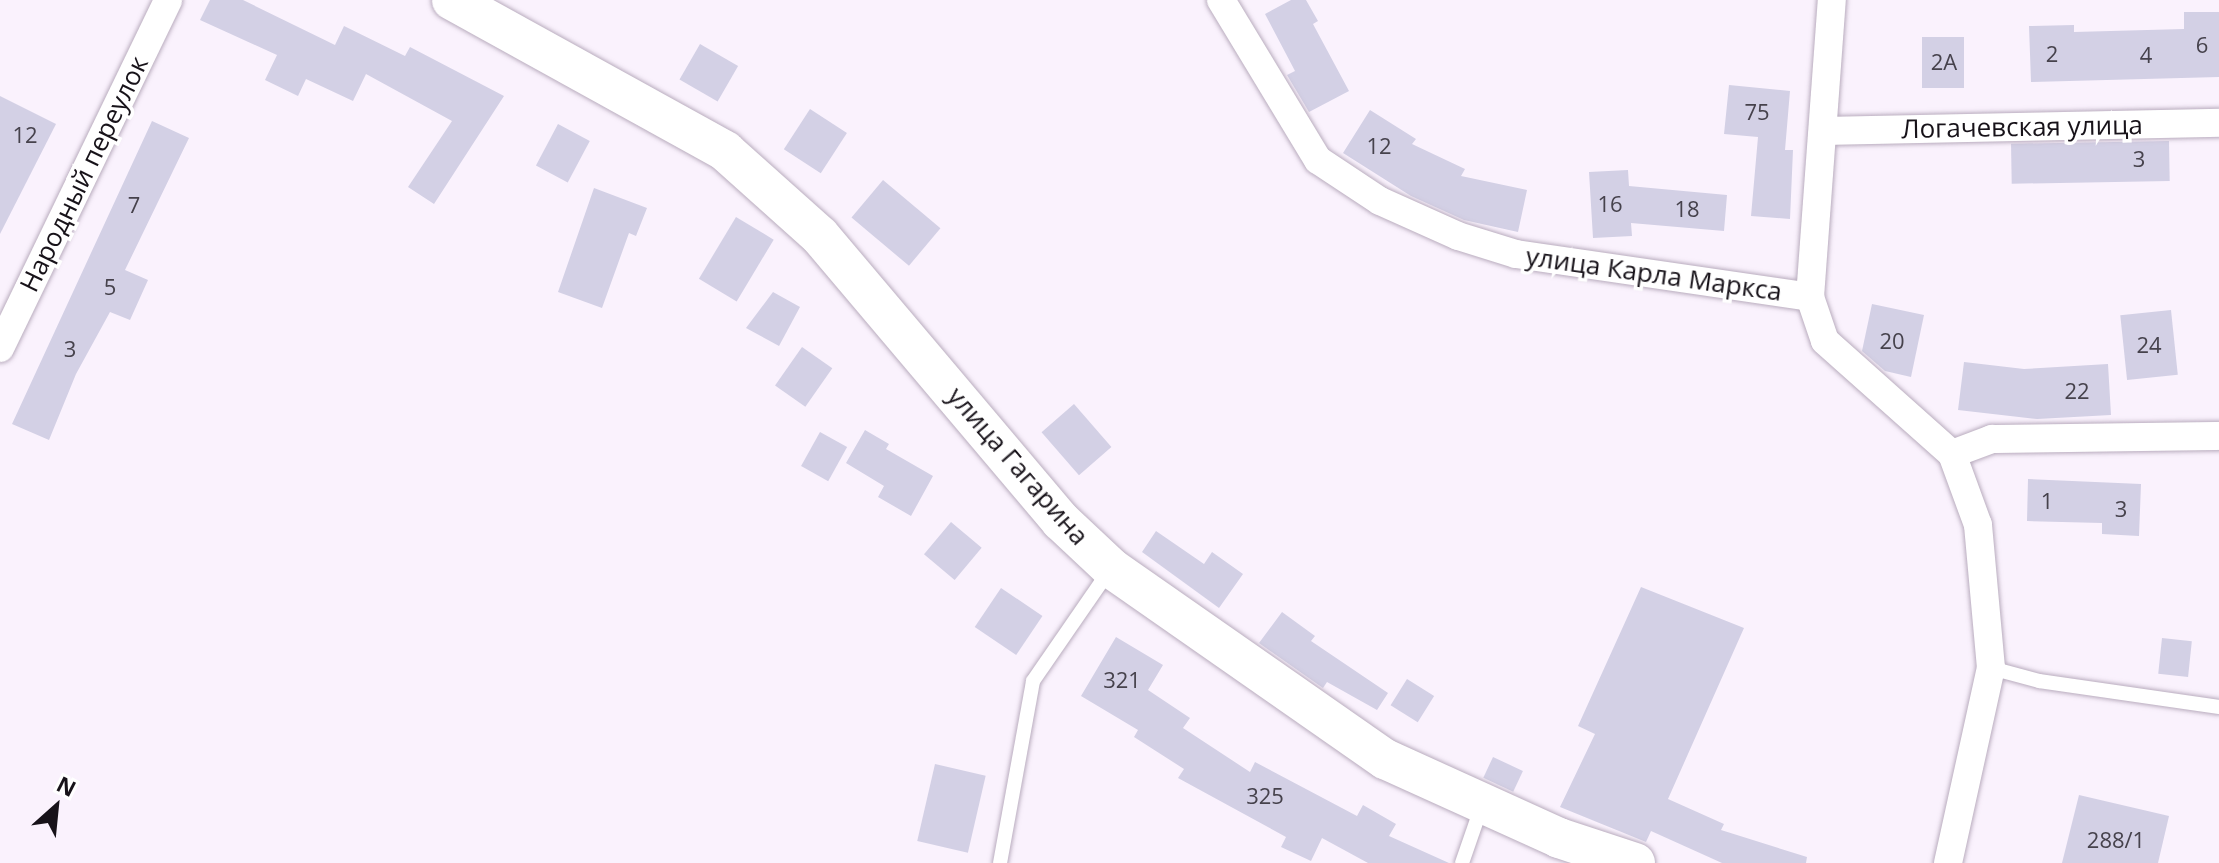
<!DOCTYPE html>
<meta charset="utf-8">
<style>
body{margin:0}
#map{position:relative;width:2219px;height:863px;overflow:hidden;background:#faf2fd;font-family:"Open Sans",sans-serif}
div>[style]{position:absolute}
[style*='--x']{left:calc(var(--x)*1px);top:calc(var(--y)*1px);width:calc(var(--w)*1px);rotate:calc(var(--a)*1deg)}
.building>*{inset:0;background:#d3d0e5;transform-origin:0 0}
.roads{filter:drop-shadow(0 0 2px #b9acbe) drop-shadow(0 0 2px #b9acbe)}
.service>*{height:14px;margin:-7px;padding:0 7px;transform-origin:7px;border-radius:7px;background:#fff}
.minor>*{height:28px;margin:-14px;padding:0 14px;transform-origin:14px;border-radius:14px;background:#fff}
.secondary>*{height:40px;margin:-20px;padding:0 20px;transform-origin:20px;border-radius:20px;background:#fff}
span{translate:-50% -50%;white-space:nowrap;text-align:center;line-height:1.15;-webkit-text-stroke:7px #fff;paint-order:stroke}
.number-label{font-size:22px;color:#46424c}
.number-label span{-webkit-text-stroke-width:0}
.street-label{font-size:26px;color:#171219}
.north{position:absolute;left:16px;top:767px;width:80px;height:80px;-webkit-text-stroke:6px #fff;paint-order:stroke;rotate:27deg;font-size:22px;font-weight:700;line-height:32px;text-align:center;color:#171219}
.north::after{content:'';display:block;margin:auto;width:28px;height:36px;background:#171219;clip-path:polygon(50% 0,100% 100%,50% 72%,0 100%)}
</style>
<div id="map">
<div class="building">
<div style="clip-path:polygon(210px 0,243px 0,335px 45px,344px 26px,405px 56px,410px 47px,504px 96px,434px 204px,408px 187px,452px 121px,366px 74px,353px 101px,306px 79px,298px 96px,265px 80px,277px 55px,200px 20px)"></div>
<div style="clip-path:polygon(1291px 0,1306px 0,1318px 21px,1313px 24px,1349px 91px,1309px 112px,1287px 75px,1295px 71px,1265px 14px)"></div>
<div style="clip-path:polygon(2184px 12px,2219px 12px,2219px 77px,2031px 82px,2029px 26px,2074px 25px,2074px 32px,2184px 29px)"></div>
<div style="left:1922px;top:37px;width:42px;height:51px"></div>
<div style="left:700px;top:44px;width:44px;height:41px;rotate:30deg"></div>
<div style="clip-path:polygon(1729px 85px,1790px 91px,1785px 150px,1793px 150px,1790px 219px,1751px 216px,1758px 137px,1724px 134px)"></div>
<div style="clip-path:polygon(0 96px,56px 124px,0 234px)"></div>
<div style="left:810px;top:109px;width:44px;height:48px;rotate:33deg"></div>
<div style="clip-path:polygon(1370px 110px,1416px 139px,1412px 144px,1465px 169px,1461px 176px,1527px 190px,1518px 232px,1464px 220px,1411px 196px,1343px 153px)"></div>
<div style="clip-path:polygon(152px 121px,189px 138px,125px 270px,148px 280px,130px 320px,110px 312px,76px 374px,49px 440px,12px 424px)"></div>
<div style="left:558px;top:124px;width:36px;height:47px;rotate:28deg"></div>
<div style="left:2169px;top:141px;width:40px;height:158px;rotate:89deg"></div>
<div style="clip-path:polygon(1628px 170px,1629px 186px,1727px 195px,1724px 231px,1631px 223px,1632px 236px,1593px 238px,1589px 172px)"></div>
<div style="left:883px;top:180px;width:75px;height:49px;rotate:40deg"></div>
<div style="clip-path:polygon(594px 188px,647px 208px,636px 236px,629px 233px,602px 308px,558px 292px)"></div>
<div style="left:736px;top:217px;width:44px;height:72px;rotate:31deg"></div>
<div style="clip-path:polygon(773px 292px,800px 307px,779px 346px,746px 328px)"></div>
<div style="clip-path:polygon(1872px 304px,1924px 315px,1911px 377px,1885px 371px,1862px 351px)"></div>
<div style="left:2171px;top:310px;width:65px;height:51px;rotate:84deg"></div>
<div style="left:802px;top:347px;width:37px;height:47px;rotate:35deg"></div>
<div style="clip-path:polygon(1964px 362px,2024px 369px,2108px 364px,2111px 415px,2037px 419px,1958px 410px)"></div>
<div style="left:1074px;top:404px;width:57px;height:43px;rotate:49deg"></div>
<div style="clip-path:polygon(865px 430px,889px 444px,886px 449px,933px 476px,911px 516px,878px 497px,884px 486px,846px 463px)"></div>
<div style="left:820px;top:432px;width:31px;height:39px;rotate:29deg"></div>
<div style="clip-path:polygon(2028px 479px,2141px 484px,2139px 536px,2102px 534px,2102px 523px,2027px 521px)"></div>
<div style="left:951px;top:522px;width:40px;height:42px;rotate:40deg"></div>
<div style="clip-path:polygon(1156px 531px,1204px 564px,1212px 552px,1243px 574px,1219px 608px,1142px 552px)"></div>
<div style="clip-path:polygon(1641px 587px,1744px 628px,1668px 799px,1724px 824px,1721px 830px,1807px 857px,1806px 863px,1722px 863px,1651px 831px,1646px 842px,1560px 807px,1595px 734px,1578px 726px)"></div>
<div style="left:1001px;top:588px;width:50px;height:47px;rotate:34deg"></div>
<div style="clip-path:polygon(1282px 612px,1315px 636px,1311px 641px,1388px 693px,1377px 710px,1327px 682px,1323px 688px,1259px 643px)"></div>
<div style="clip-path:polygon(1116px 637px,1163px 665px,1148px 690px,1190px 718px,1183px 728px,1250px 772px,1255px 762px,1357px 816px,1363px 805px,1396px 824px,1389px 836px,1449px 863px,1368px 863px,1322px 838px,1311px 861px,1281px 847px,1286px 837px,1178px 778px,1184px 769px,1134px 737px,1138px 730px,1081px 696px)"></div>
<div style="left:2162px;top:638px;width:30px;height:36px;rotate:6deg"></div>
<div style="left:1407px;top:679px;width:32px;height:31px;rotate:32deg"></div>
<div style="left:1493px;top:757px;width:33px;height:23px;rotate:25deg"></div>
<div style="left:935px;top:764px;width:52px;height:79px;rotate:13deg"></div>
<div style="clip-path:polygon(2079px 795px,2169px 816px,2158px 863px,2062px 863px)"></div>
</div>
<div class="roads">
<div class="service">
<div style="--x:1991;--y:668;--w:50;--a:15.2"></div>
<div style="--x:2039;--y:681;--w:182;--a:8.2"></div>
<div style="--x:1000;--y:863;--w:185;--a:-79.7"></div>
<div style="--x:1033;--y:681;--w:134;--a:-55.4"></div>
<div style="--x:1462;--y:863;--w:58;--a:-70.9"></div>
</div>
<div class="minor">
<div style="--x:1221;--y:0;--w:187;--a:58.8"></div>
<div style="--x:1318;--y:160;--w:74;--a:33.5"></div>
<div style="--x:1380;--y:201;--w:85;--a:24.2"></div>
<div style="--x:1458;--y:236;--w:61;--a:17.2"></div>
<div style="--x:1516;--y:254;--w:297;--a:8.3"></div>
<div style="--x:1810;--y:297;--w:46;--a:71.2"></div>
<div style="--x:1825;--y:341;--w:170;--a:41.7"></div>
<div style="--x:1825;--y:131;--w:394;--a:-1.2"></div>
<div style="--x:1810;--y:297;--w:298;--a:-85.8"></div>
<div style="--x:0;--y:348;--w:386;--a:-64.2"></div>
<div style="--x:1952;--y:454;--w:43;--a:-20.6"></div>
<div style="--x:1992;--y:439;--w:227;--a:-0.8"></div>
<div style="--x:1948;--y:863;--w:200;--a:-77.6"></div>
<div style="--x:1991;--y:668;--w:144;--a:-95.2"></div>
<div style="--x:1978;--y:525;--w:76;--a:-110.1"></div>
</div>
<div class="secondary">
<div style="--x:452;--y:0;--w:312;--a:28.9"></div>
<div style="--x:725;--y:151;--w:127;--a:41.8"></div>
<div style="--x:820;--y:236;--w:373;--a:49.8"></div>
<div style="--x:1061;--y:521;--w:69;--a:43.2"></div>
<div style="--x:1111;--y:568;--w:334;--a:34.9"></div>
<div style="--x:1385;--y:759;--w:191;--a:24.4"></div>
<div style="--x:1559;--y:838;--w:80;--a:18.2"></div>
</div>
</div>
<div class="number-label">
<span style="left:2202px;top:45px">6</span>
<span style="left:2052px;top:54px">2</span>
<span style="left:2146px;top:55px">4</span>
<span style="left:1944px;top:62px">2А</span>
<span style="left:1757px;top:112px">75</span>
<span style="left:25px;top:135px">12</span>
<span style="left:1379px;top:146px">12</span>
<span style="left:2139px;top:159px">3</span>
<span style="left:1610px;top:204px">16</span>
<span style="left:134px;top:205px">7</span>
<span style="left:1687px;top:209px">18</span>
<span style="left:110px;top:287px">5</span>
<span style="left:1892px;top:341px">20</span>
<span style="left:2149px;top:345px">24</span>
<span style="left:70px;top:349px">3</span>
<span style="left:2077px;top:391px">22</span>
<span style="left:2047px;top:501px">1</span>
<span style="left:2121px;top:509px">3</span>
<span style="left:1122px;top:680px">321</span>
<span style="left:1265px;top:796px">325</span>
<span style="left:2116px;top:840px">288/1</span>
</div>
<div class="street-label">
<span style="left:2022px;top:127px;rotate:-1deg">Логачевская улица</span>
<span style="left:84px;top:174px;rotate:-64deg">Народный переулок</span>
<span style="left:1654px;top:274px;rotate:8deg">улица Карла Маркса</span>
<span style="left:1018px;top:466px;rotate:49deg">улица Гагарина</span>
</div>
<div class="north">N</div>
</div>
